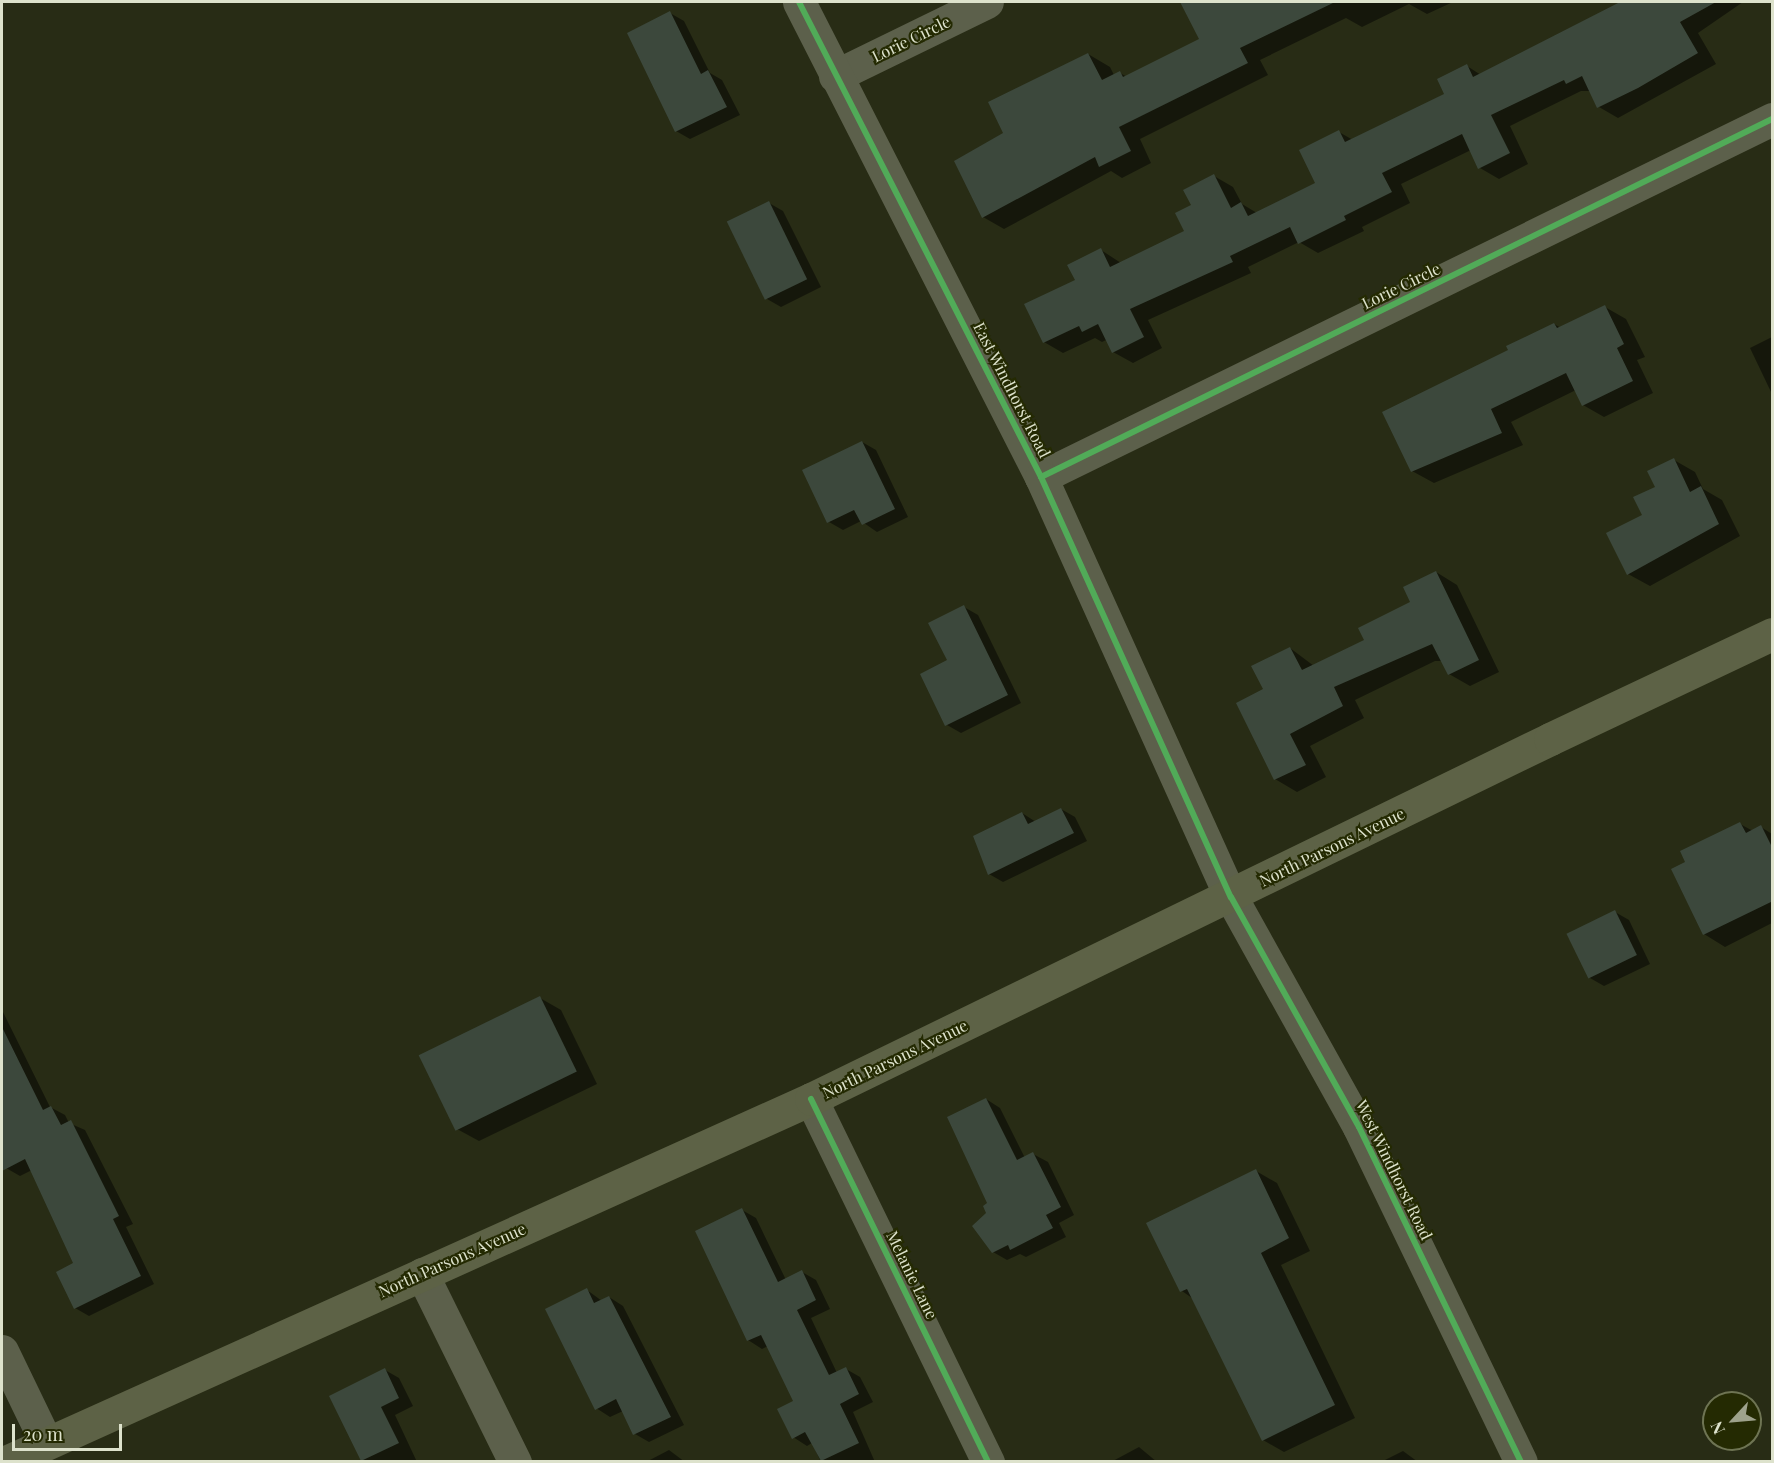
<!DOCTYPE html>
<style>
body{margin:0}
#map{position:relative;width:1774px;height:1463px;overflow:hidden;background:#282c15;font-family:"Playfair Display",serif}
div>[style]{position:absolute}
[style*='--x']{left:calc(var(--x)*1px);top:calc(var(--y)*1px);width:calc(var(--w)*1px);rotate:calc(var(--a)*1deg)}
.shadow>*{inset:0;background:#0007}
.building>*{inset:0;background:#3c483c;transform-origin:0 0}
.minor>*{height:33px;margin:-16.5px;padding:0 16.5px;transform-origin:16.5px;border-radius:16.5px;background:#5c604b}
.tertiary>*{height:33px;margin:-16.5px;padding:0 16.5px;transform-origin:16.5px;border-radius:16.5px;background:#5c604b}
.secondary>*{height:33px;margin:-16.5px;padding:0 16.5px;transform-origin:16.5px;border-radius:16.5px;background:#5d6246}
.cycleway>*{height:6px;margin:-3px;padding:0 3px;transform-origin:3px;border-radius:3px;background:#51ab58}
span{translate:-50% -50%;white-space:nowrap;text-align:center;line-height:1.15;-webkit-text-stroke:4.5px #242a02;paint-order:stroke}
.street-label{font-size:16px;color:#dde2cc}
.frame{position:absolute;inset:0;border:3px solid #dde2cc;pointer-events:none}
.north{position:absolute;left:1702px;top:1391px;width:60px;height:60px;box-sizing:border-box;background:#242a02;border:2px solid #6e7453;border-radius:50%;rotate:244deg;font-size:16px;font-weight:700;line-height:24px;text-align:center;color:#dde2cc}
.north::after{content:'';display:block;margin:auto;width:21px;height:27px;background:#9ea28c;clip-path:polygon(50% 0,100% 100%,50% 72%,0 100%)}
.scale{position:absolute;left:12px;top:1424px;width:110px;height:27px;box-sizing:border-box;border:3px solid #dde2cc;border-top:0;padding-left:8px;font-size:18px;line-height:21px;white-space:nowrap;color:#dde2cc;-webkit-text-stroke:4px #242a02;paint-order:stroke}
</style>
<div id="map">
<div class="shadow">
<div style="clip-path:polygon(1182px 2px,1453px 2px,1427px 14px,1409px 4px,1362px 27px,1346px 18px,1260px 60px,1268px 75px,1140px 139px,1151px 163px,1122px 178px,1111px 171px,1004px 229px,983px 217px,1005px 134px,1088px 54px,1110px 67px,1114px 75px,1120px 73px,1127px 77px,1201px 40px)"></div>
<div style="clip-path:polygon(1624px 2px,1743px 2px,1698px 33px,1716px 64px,1618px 118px,1599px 107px,1591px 91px,1581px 91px,1510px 126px,1528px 164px,1499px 179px,1480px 168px,1471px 150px,1401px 184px,1410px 203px,1362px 227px,1364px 231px,1318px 253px,1299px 242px,1248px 267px,1251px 273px,1148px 320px,1162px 348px,1133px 363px,1113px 352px,1108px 339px,1102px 342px,1095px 338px,1063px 353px,1044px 342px,1077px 280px,1101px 250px,1121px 263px,1186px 231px,1193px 206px,1214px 176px,1233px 187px,1242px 204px,1257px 213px,1317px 184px,1339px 132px,1353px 140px,1446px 95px,1467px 66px,1481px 75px)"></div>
<div style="clip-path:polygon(670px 13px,684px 21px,710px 73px,722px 80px,740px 115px,690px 139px,676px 131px)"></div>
<div style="clip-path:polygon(769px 203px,783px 211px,821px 287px,781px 307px,767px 299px)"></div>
<div style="clip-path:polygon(1605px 307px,1626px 319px,1645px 357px,1637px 360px,1653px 393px,1604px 417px,1583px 405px,1576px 390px,1511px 422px,1523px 445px,1434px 483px,1412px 471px,1510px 351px,1554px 324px,1561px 328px)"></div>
<div style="clip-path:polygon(1772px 337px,1772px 394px,1750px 348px)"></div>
<div style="clip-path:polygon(862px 442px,876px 450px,908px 517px,877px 532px,861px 521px,843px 530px,829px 522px)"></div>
<div style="clip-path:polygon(1674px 460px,1695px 472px,1703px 489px,1722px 500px,1740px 536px,1650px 586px,1628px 574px,1644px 516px)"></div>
<div style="clip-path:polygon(1436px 572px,1457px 585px,1499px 672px,1470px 686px,1449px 674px,1442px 661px,1435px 661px,1355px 700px,1364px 718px,1310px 746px,1326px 777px,1297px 792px,1275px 779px,1238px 703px,1265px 690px,1290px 648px,1314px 666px,1366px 641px,1412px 602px)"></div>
<div style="clip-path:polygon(964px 607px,978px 615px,1021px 703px,961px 733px,947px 725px,949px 661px)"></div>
<div style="clip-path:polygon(1061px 809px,1075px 817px,1087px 841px,1003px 882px,989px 874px,1022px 813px,1036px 822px)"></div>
<div style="clip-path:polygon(1740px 824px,1753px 831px,1761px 827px,1772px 834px,1772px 923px,1725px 947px,1704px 934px,1687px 863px)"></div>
<div style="clip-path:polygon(1615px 912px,1629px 920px,1650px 964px,1604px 986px,1590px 978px)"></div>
<div style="clip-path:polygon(540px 998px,561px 1010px,597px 1084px,479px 1141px,457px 1129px)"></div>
<div style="clip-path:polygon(2px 1010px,50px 1107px,65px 1115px,69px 1123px,85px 1130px,133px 1224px,126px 1227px,154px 1284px,89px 1316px,75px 1308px,75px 1264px,32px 1170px,20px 1176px,6px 1168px,2px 1160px)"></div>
<div style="clip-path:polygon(986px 1099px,1000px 1108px,1025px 1158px,1033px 1154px,1048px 1162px,1074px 1215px,1059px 1223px,1066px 1237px,1026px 1257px,1020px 1254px,1007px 1260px,993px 1252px,988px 1213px)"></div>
<div style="clip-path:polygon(1256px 1171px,1277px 1183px,1310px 1251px,1281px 1265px,1355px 1418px,1284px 1452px,1263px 1440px,1192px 1298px,1182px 1291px)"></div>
<div style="clip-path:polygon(742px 1210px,756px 1218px,786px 1280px,802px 1272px,816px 1280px,830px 1309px,811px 1318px,837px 1373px,846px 1369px,860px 1377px,873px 1402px,853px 1412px,875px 1462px,821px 1462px,812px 1443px,807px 1446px,793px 1437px,795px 1401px,768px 1346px,762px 1349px,748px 1340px)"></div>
<div style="clip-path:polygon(587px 1290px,602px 1301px,609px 1297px,623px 1306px,684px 1425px,649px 1442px,635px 1434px,623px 1411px,610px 1417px,596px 1408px)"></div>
<div style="clip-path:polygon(385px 1370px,399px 1378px,413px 1406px,395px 1415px,417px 1462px,363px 1461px,331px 1396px)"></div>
<div style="clip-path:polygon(1139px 1447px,1157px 1462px,1111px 1462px)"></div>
<div style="clip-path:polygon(669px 1450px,685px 1462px,646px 1462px)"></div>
<div style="clip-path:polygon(1403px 1451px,1418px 1462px,1381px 1462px)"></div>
</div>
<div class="building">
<div style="clip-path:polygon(1180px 2px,1335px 2px,1240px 48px,1248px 63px,1119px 127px,1131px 151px,1099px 167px,1095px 157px,982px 218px,954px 161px,1003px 133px,988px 102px,1088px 53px,1102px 80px,1120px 71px,1123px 77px,1199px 39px)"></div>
<div style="clip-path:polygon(1620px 2px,1716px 2px,1680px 22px,1698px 53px,1638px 88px,1597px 108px,1582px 76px,1566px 84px,1564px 80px,1491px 115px,1510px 153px,1478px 169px,1462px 134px,1382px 173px,1392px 192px,1344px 216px,1346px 220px,1298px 244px,1290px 227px,1230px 256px,1233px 262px,1130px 309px,1144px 337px,1112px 353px,1098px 324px,1082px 332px,1079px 326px,1043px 343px,1024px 304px,1075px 280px,1067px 265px,1101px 248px,1110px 267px,1184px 231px,1175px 213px,1191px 205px,1183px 190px,1214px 174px,1231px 208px,1241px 202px,1248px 216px,1315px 183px,1299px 150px,1339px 130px,1345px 142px,1444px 94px,1437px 79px,1467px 64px,1473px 77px)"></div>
<div style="clip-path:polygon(670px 11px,701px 74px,708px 70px,727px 107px,675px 132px,627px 33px)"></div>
<div style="left:769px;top:201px;width:87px;height:47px;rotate:64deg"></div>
<div style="clip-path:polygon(1605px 305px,1624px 344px,1617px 348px,1633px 381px,1582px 406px,1566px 373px,1491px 409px,1502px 433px,1411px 472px,1382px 412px,1508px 350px,1506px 346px,1554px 323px,1557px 328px)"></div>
<div style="clip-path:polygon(862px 441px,895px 509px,862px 525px,854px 510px,827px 523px,802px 470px)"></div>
<div style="clip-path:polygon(1674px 458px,1690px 492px,1701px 486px,1719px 524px,1627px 575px,1606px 533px,1642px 515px,1633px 497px,1655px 487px,1647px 471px)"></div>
<div style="clip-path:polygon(1436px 571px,1479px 660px,1448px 675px,1432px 644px,1334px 687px,1343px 706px,1290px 734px,1306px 765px,1274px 780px,1236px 703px,1263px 689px,1251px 666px,1290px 647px,1302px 670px,1364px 640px,1358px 628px,1410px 602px,1403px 587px)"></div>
<div style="clip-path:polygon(964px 605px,1008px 695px,945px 726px,920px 674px,947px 660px,928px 623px)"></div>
<div style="clip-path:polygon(1061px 808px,1074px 833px,988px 875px,973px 836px,1022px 812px,1028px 824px)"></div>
<div style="clip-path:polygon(1740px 822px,1746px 833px,1761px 825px,1773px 849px,1773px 901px,1703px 935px,1671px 869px,1685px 862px,1680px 851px)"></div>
<div style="left:1615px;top:910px;width:50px;height:54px;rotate:64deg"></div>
<div style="left:540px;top:996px;width:84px;height:135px;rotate:64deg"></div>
<div style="clip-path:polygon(2px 1027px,43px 1110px,51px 1106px,61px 1125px,71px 1120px,119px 1216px,113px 1219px,141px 1276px,74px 1309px,56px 1272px,73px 1263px,25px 1159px,2px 1171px)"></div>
<div style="clip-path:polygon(986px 1098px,1017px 1160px,1033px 1152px,1061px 1207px,1046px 1215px,1053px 1228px,1010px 1250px,1008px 1245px,992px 1253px,972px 1226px,986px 1213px,983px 1206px,987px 1203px,947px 1117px)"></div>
<div style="clip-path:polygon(1256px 1169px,1289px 1238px,1261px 1253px,1335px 1405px,1262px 1441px,1187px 1289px,1180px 1292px,1146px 1223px)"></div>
<div style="clip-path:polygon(742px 1208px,778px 1282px,802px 1270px,816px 1300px,797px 1310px,829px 1375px,846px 1367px,859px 1394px,840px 1404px,859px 1443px,821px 1461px,805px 1432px,792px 1439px,777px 1409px,793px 1401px,761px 1335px,747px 1341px,695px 1231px)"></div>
<div style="clip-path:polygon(587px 1288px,594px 1303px,609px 1296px,671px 1417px,633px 1435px,616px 1399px,595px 1410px,545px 1309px)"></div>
<div style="clip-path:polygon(385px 1368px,399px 1398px,381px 1407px,399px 1443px,361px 1461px,329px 1396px)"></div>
</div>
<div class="minor">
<div style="--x:835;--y:76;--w:169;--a:-26"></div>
<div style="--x:1041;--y:477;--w:814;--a:-26.09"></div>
<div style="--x:811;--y:1099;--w:404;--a:64"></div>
<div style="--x:422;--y:1274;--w:210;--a:63.7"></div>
<div style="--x:2;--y:1351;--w:101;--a:64.2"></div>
</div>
<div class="tertiary">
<div style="--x:799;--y:2;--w:533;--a:63"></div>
<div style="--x:1041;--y:477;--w:461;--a:65.7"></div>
<div style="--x:1231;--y:897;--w:263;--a:60.9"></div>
<div style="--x:1359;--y:1127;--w:372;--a:64.2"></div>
</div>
<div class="secondary">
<div style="--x:6;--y:1462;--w:883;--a:-24.27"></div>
<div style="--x:811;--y:1099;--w:822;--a:-25.97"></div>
<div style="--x:1550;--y:739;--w:246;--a:-25.3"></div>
</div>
<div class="cycleway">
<div style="--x:799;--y:2;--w:533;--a:63"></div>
<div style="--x:1041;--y:477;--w:461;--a:65.7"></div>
<div style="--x:1231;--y:897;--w:263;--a:60.9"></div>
<div style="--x:1359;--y:1127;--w:372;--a:64.2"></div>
<div style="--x:1041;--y:477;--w:814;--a:-26.09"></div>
<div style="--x:811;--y:1099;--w:404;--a:64"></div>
</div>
<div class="street-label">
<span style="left:911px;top:39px;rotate:-26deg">Lorie Circle</span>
<span style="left:1401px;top:286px;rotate:-26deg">Lorie Circle</span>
<span style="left:1012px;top:390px;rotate:63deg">East Windhorst Road</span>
<span style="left:1332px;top:847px;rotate:-26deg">North Parsons Avenue</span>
<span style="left:895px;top:1059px;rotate:-26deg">North Parsons Avenue</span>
<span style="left:1394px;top:1170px;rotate:64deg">West Windhorst Road</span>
<span style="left:452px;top:1260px;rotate:-24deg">North Parsons Avenue</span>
<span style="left:912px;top:1275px;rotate:64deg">Melanie Lane</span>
</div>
<div class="frame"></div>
<div class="north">N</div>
<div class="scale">20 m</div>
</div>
